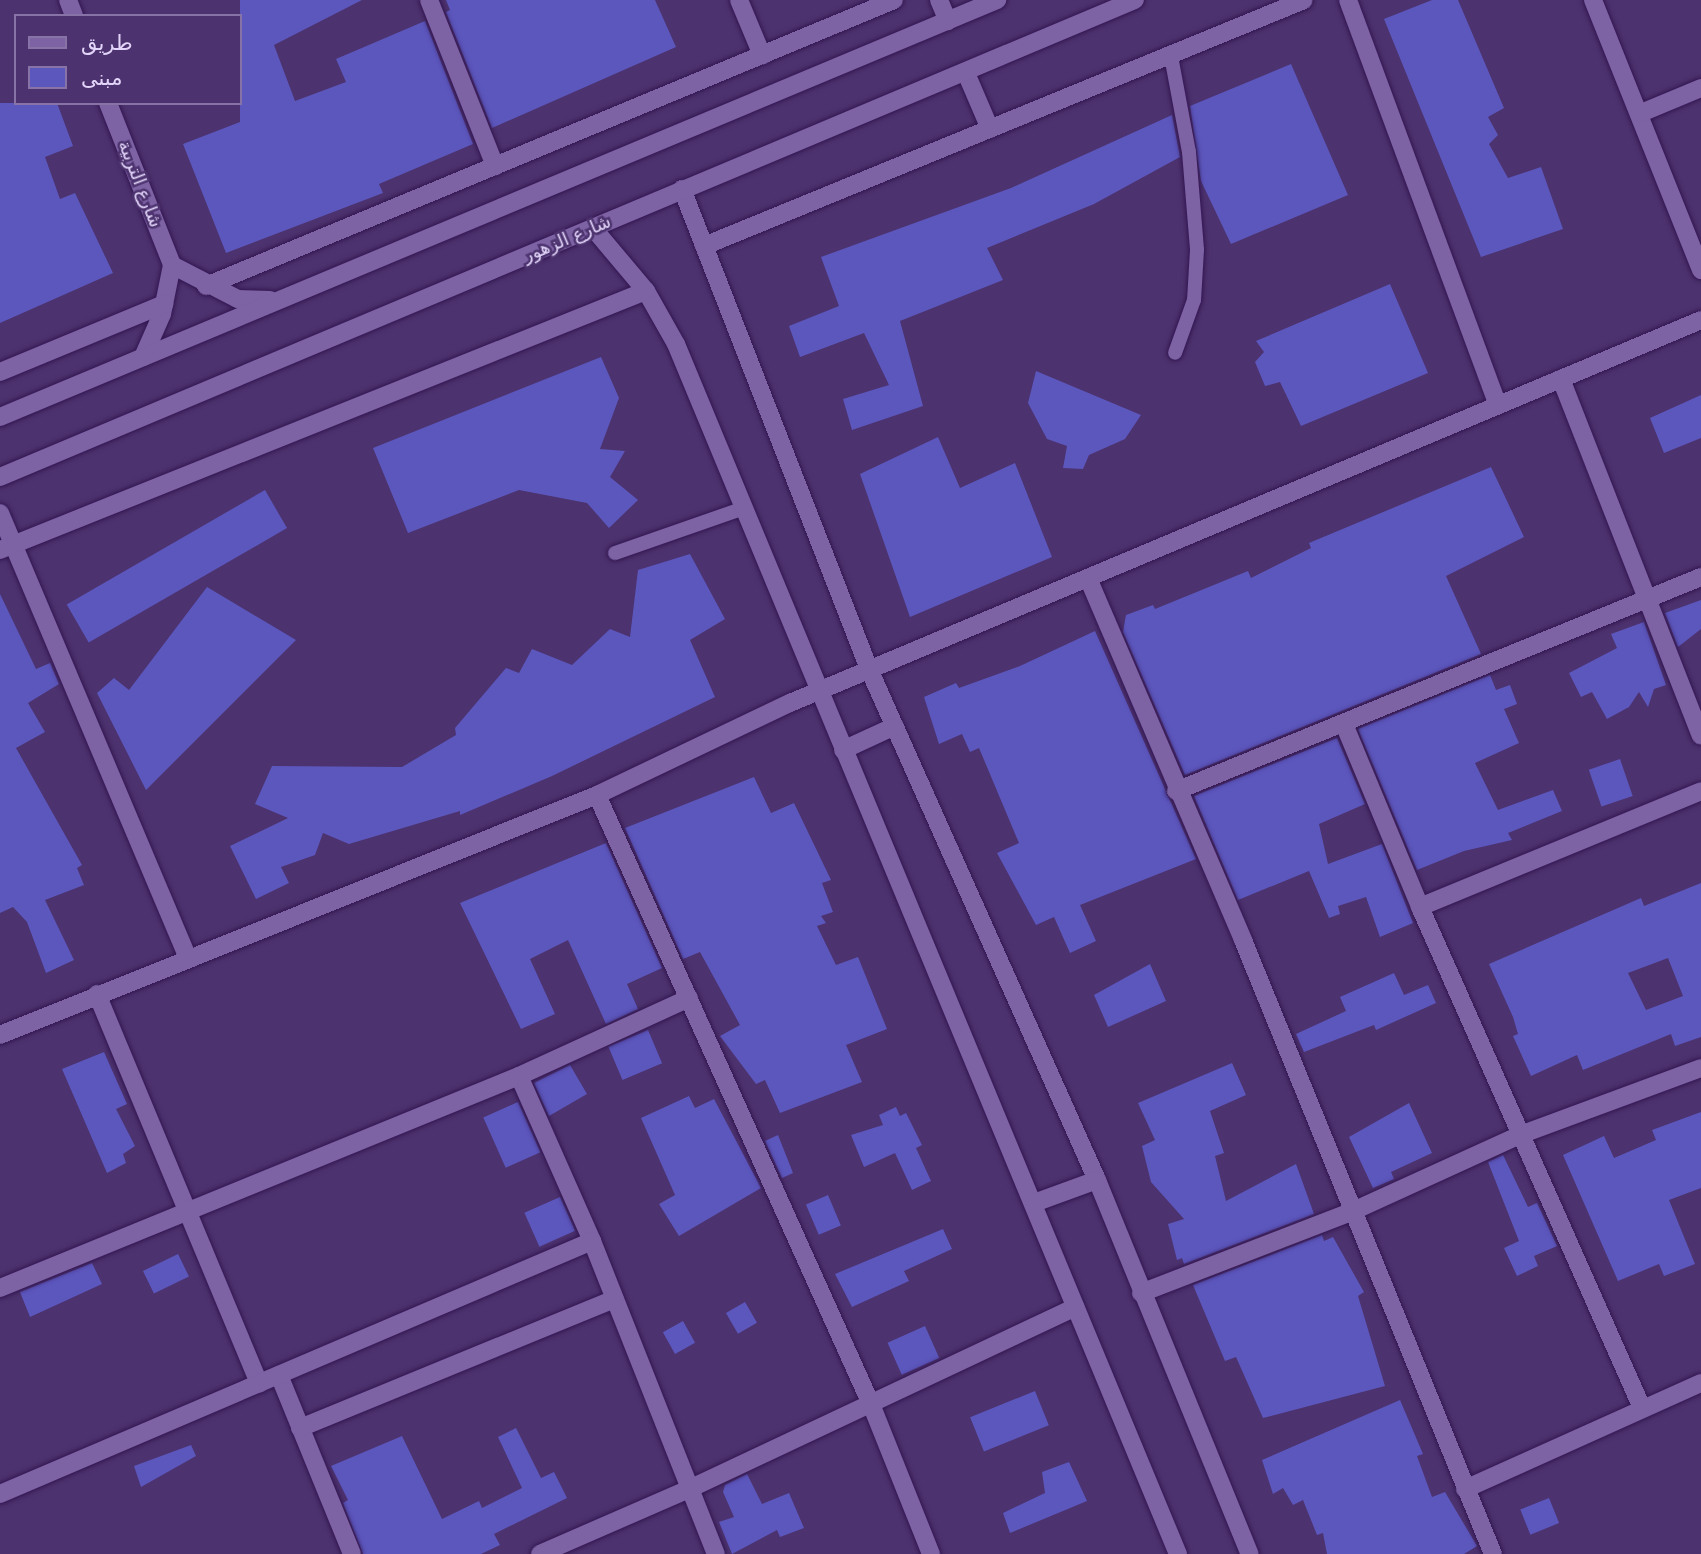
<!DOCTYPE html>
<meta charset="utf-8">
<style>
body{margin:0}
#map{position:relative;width:1701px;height:1554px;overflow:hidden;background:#4c326e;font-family:"DejaVu Sans",Vazirmatn,sans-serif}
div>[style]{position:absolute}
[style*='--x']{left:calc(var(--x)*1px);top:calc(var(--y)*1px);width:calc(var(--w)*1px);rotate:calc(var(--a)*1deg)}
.building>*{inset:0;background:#5c57bd;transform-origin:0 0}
.roads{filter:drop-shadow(0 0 2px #321651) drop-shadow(0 0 2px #321651)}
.lane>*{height:14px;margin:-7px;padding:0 7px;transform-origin:7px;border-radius:7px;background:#7d62a4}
.street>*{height:18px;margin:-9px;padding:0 9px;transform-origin:9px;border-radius:9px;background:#7d62a4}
.secondary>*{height:18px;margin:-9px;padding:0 9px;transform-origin:9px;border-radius:9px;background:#7d62a4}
span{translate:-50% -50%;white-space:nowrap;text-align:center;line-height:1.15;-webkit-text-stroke:5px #4c326e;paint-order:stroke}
.street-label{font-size:18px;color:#e2d5f9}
.legend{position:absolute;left:14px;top:14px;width:228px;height:91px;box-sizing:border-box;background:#4c326e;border:2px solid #8873a6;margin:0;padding:9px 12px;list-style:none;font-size:21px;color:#e2d5f9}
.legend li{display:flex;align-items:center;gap:14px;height:35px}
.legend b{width:35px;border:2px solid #8873a6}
</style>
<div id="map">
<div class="building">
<div style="clip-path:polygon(240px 0,362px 0,274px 45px,295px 101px,346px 82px,336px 59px,425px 21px,473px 144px,379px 184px,383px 193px,226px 253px,183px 144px,240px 122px)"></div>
<div style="clip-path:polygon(446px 0,655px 0,676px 47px,492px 128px,446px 12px,450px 10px)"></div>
<div style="clip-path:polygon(1432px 0,1458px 0,1504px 108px,1488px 117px,1498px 135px,1489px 144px,1508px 178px,1541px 167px,1563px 229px,1481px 257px,1384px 19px)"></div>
<div style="clip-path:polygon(1291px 64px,1348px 195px,1231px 244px,1201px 181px,1190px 106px)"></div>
<div style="clip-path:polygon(0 103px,57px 103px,73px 146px,45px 157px,60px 199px,75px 193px,113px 273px,0 323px)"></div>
<div style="clip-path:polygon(1172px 115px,1180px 157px,1094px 204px,987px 248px,1003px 280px,900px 321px,923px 406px,852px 430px,843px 399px,889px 385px,864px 333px,800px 357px,789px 326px,839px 306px,821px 257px,1011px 188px)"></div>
<div style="clip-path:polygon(1390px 284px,1428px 373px,1301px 426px,1280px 382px,1265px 386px,1255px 362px,1264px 352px,1256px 341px)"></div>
<div style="clip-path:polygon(601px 357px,619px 398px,600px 449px,625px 451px,610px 477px,638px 500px,609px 528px,587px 503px,519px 490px,408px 533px,373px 448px)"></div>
<div style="clip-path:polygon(1036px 371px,1141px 415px,1125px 439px,1089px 455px,1083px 469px,1063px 468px,1067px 446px,1047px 439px,1028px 403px)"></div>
<div style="clip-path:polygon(1701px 395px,1701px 438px,1664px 453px,1650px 418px)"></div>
<div style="clip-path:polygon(938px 437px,960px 488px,1015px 463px,1052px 557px,910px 617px,860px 474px)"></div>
<div style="clip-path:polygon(1491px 467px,1524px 537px,1446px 576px,1481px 654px,1185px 775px,1123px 632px,1126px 615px,1153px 605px,1155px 609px,1248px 571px,1251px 578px,1311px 548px,1309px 543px)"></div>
<div style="left:265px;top:490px;width:44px;height:229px;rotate:60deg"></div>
<div style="clip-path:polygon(690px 554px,725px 619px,690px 640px,715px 697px,552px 776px,460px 815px,460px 811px,349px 844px,323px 833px,315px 855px,281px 867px,289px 883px,256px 899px,230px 846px,288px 818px,255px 804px,272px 766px,402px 767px,456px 735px,455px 728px,506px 668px,519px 673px,532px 649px,572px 665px,610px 629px,630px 637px,638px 570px)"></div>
<div style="clip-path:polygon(207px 587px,296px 640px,146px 790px,97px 693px,114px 678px,129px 690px)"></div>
<div style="clip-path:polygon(0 594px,36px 669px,50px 663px,59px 684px,28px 703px,45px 732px,16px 748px,82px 865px,77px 868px,84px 885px,45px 900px,74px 960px,46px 973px,27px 922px,13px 907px,0 913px)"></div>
<div style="clip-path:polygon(1701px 600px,1701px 629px,1678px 647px,1665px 613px)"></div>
<div style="clip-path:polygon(1644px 622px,1666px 685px,1654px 689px,1648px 707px,1639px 692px,1629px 707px,1607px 719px,1592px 692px,1581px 697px,1569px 673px,1617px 648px,1611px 634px)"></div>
<div style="clip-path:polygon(1095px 631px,1196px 859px,1080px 905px,1096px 941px,1070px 953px,1054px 917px,1036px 925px,997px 853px,1019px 843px,979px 748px,970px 752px,962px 734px,939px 744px,924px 697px,956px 683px,959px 688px,1020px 666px)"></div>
<div style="clip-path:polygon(1490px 675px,1496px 690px,1510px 685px,1517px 704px,1504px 709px,1519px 743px,1475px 763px,1498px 810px,1553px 790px,1562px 811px,1508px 833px,1512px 840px,1464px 851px,1417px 870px,1358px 729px)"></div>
<div style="clip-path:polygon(1337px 738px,1365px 804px,1319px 824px,1328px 864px,1382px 844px,1413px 923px,1380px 937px,1366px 897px,1338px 906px,1340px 914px,1329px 918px,1309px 871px,1238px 900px,1194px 796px)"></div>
<div style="left:1620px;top:759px;width:39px;height:33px;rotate:71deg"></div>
<div style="clip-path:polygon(754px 777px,771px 813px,794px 803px,831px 880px,822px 883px,833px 912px,821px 916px,826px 923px,817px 926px,836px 965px,858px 957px,887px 1029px,846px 1045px,862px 1082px,780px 1113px,765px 1080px,756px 1084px,720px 1036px,740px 1025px,700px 952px,683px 959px,625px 828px)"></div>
<div style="clip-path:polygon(606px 843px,662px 968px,627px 984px,638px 1009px,606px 1024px,568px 940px,530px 959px,555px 1014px,521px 1029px,460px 903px)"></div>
<div style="clip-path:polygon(evenodd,1701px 883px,1701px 1037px,1675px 1046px,1671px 1034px,1583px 1070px,1577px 1055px,1531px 1076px,1513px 1036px,1518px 1034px,1513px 1017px,1489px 964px,1641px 898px,1644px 906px,1701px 883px,1668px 958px,1683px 996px,1646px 1010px,1628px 973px,1668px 958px)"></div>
<div style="clip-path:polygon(1150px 964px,1166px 1001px,1108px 1027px,1094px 995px)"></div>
<div style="clip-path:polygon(1394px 973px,1404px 995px,1428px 985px,1436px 1003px,1376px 1030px,1374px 1025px,1304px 1052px,1296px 1034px,1346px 1011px,1340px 997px)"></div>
<div style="left:648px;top:1030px;width:36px;height:43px;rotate:67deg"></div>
<div style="clip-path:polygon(104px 1052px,127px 1104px,116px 1109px,135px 1146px,123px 1154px,126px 1163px,107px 1173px,62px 1069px)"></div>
<div style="clip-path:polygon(1232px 1063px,1246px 1095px,1210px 1111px,1224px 1153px,1215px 1156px,1226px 1201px,1296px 1164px,1314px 1214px,1184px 1264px,1182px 1258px,1177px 1260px,1168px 1224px,1184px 1219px,1151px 1182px,1142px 1146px,1155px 1140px,1138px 1103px)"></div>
<div style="clip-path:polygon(570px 1065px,587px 1094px,549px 1116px,534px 1083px)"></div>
<div style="clip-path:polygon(689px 1096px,695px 1108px,714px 1099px,761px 1188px,679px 1236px,659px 1204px,675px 1195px,641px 1118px)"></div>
<div style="left:518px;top:1102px;width:55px;height:38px;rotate:66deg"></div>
<div style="clip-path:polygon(1409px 1103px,1432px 1153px,1391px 1172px,1394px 1179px,1373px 1188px,1349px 1137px)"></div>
<div style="clip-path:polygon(896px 1107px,900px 1116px,906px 1113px,922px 1145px,916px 1148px,931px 1181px,912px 1190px,895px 1153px,864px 1167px,851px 1135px,883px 1125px,879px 1115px)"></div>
<div style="clip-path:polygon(1701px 1112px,1701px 1188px,1669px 1200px,1695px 1264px,1664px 1276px,1659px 1264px,1618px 1281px,1563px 1155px,1604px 1136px,1614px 1158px,1656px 1140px,1652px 1130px)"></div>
<div style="clip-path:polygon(778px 1135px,793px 1173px,782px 1178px,765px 1141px)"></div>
<div style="clip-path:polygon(1503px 1155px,1528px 1207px,1537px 1203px,1557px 1246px,1534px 1256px,1538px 1266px,1517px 1276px,1504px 1248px,1519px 1241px,1488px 1162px)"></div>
<div style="left:828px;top:1195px;width:33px;height:24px;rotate:67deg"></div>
<div style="left:560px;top:1197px;width:37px;height:39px;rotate:66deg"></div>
<div style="clip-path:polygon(943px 1229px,952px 1249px,904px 1271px,909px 1281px,852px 1307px,835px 1274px)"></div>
<div style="clip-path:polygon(1322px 1235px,1324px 1241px,1333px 1237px,1364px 1292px,1358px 1296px,1385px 1386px,1263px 1418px,1236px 1357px,1225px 1361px,1193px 1285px)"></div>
<div style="left:178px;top:1254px;width:25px;height:39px;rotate:64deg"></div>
<div style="clip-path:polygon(92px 1263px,102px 1284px,30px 1317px,20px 1292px)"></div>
<div style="left:745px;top:1302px;width:24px;height:22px;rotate:60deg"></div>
<div style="left:683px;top:1321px;width:25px;height:23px;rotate:61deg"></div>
<div style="left:925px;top:1326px;width:35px;height:41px;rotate:66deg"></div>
<div style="left:1035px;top:1391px;width:37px;height:70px;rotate:68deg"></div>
<div style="clip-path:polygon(1400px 1400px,1423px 1454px,1417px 1456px,1432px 1497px,1445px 1492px,1477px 1546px,1464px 1554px,1327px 1554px,1323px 1533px,1317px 1535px,1303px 1500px,1293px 1505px,1283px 1488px,1273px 1494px,1262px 1460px)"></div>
<div style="clip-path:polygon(516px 1428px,541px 1478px,554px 1472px,567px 1498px,494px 1534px,500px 1545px,481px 1554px,363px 1554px,343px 1503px,348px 1500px,331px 1466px,402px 1436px,442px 1519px,479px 1501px,482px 1508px,522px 1488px,498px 1437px)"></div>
<div style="clip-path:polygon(191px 1445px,196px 1456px,141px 1487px,134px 1466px)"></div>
<div style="clip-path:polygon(1069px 1462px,1087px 1501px,1010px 1533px,1003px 1513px,1045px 1493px,1042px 1472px)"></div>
<div style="clip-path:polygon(747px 1474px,762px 1504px,789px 1493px,804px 1528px,780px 1537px,777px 1530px,732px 1554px,719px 1522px,734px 1517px,723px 1492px,725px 1485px)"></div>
<div style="left:1549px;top:1498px;width:27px;height:31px;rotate:68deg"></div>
</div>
<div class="roads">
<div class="lane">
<div style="--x:1171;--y:56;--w:98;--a:79.4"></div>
<div style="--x:1189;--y:152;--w:98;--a:85.3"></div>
<div style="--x:1197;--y:250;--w:50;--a:93.4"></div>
<div style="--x:1194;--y:300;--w:56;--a:109.7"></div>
<div style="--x:615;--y:553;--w:137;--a:-19.2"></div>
</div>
<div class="street">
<div style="--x:429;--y:0;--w:179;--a:68.3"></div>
<div style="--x:739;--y:0;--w:60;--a:67.3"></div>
<div style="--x:1348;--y:0;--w:432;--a:69.7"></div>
<div style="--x:1593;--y:0;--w:291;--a:68.2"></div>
<div style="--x:1641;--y:113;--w:65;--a:-22.6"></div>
<div style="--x:1561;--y:379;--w:383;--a:68.6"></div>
<div style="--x:0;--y:513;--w:481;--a:67.1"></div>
<div style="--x:1088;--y:578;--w:394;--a:66.8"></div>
<div style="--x:1243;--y:940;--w:663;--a:67.85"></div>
<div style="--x:1344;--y:724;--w:198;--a:67.4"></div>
<div style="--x:1420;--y:907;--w:304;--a:-22.4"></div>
<div style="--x:1176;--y:791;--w:567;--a:-22.18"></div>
<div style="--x:597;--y:795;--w:668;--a:65.78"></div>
<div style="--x:871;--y:1404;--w:162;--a:68.2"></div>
<div style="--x:1420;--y:907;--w:548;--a:66.1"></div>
<div style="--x:97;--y:994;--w:422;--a:67.4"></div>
<div style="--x:0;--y:1035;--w:643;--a:-21.9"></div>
<div style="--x:597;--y:795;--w:214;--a:-25.5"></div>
<div style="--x:790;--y:703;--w:988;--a:-22.8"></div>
<div style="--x:519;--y:1076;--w:180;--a:66.1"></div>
<div style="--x:592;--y:1241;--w:337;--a:68.4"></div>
<div style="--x:0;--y:1288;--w:561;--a:-22.22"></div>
<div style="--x:519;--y:1076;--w:187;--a:-24.6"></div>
<div style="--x:1141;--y:1293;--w:225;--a:-21.1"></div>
<div style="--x:1351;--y:1212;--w:186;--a:-24.5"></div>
<div style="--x:1520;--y:1135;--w:193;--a:-20.3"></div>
<div style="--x:279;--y:1375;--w:193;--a:67.8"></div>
<div style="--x:300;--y:1428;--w:340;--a:-22.3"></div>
<div style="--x:1465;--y:1489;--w:259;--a:-24.2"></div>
<div style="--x:0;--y:1494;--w:644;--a:-23.14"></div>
<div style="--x:540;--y:1554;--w:163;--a:-23.6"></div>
<div style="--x:689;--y:1489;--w:427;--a:-25.2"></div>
</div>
<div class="secondary">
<div style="--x:68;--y:0;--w:17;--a:69"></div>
<div style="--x:939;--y:0;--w:23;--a:67"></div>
<div style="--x:966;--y:73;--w:61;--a:66.8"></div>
<div style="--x:108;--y:103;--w:174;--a:68.4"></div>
<div style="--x:172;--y:265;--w:50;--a:101.5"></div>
<div style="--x:162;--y:314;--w:47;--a:113.8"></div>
<div style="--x:682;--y:189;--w:515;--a:68.71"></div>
<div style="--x:869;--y:669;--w:560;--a:65.95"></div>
<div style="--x:1097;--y:1180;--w:404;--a:67.8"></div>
<div style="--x:593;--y:228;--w:82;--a:49.9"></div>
<div style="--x:646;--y:291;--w:61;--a:60.5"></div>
<div style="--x:676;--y:344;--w:1310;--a:67.47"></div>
<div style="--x:704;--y:246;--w:648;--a:-22.29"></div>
<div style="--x:172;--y:265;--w:74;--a:27.3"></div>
<div style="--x:238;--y:299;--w:32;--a:2"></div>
<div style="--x:206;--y:286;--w:745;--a:-22.57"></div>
<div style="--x:0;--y:372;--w:178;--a:-22.5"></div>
<div style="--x:0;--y:417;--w:1081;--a:-22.7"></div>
<div style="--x:0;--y:477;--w:1231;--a:-22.8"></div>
<div style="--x:0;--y:550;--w:696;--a:-21.85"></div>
<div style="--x:843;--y:750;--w:57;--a:-24.8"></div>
<div style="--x:1034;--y:1203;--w:67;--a:-20.1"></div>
</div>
</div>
<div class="street-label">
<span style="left:140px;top:184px;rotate:69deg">شارع التربية</span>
<span style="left:567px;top:239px;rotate:-23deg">شارع الزهور</span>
</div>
<ul class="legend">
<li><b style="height:9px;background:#7d62a4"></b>طريق</li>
<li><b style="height:19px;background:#5c57bd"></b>مبنى</li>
</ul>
</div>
